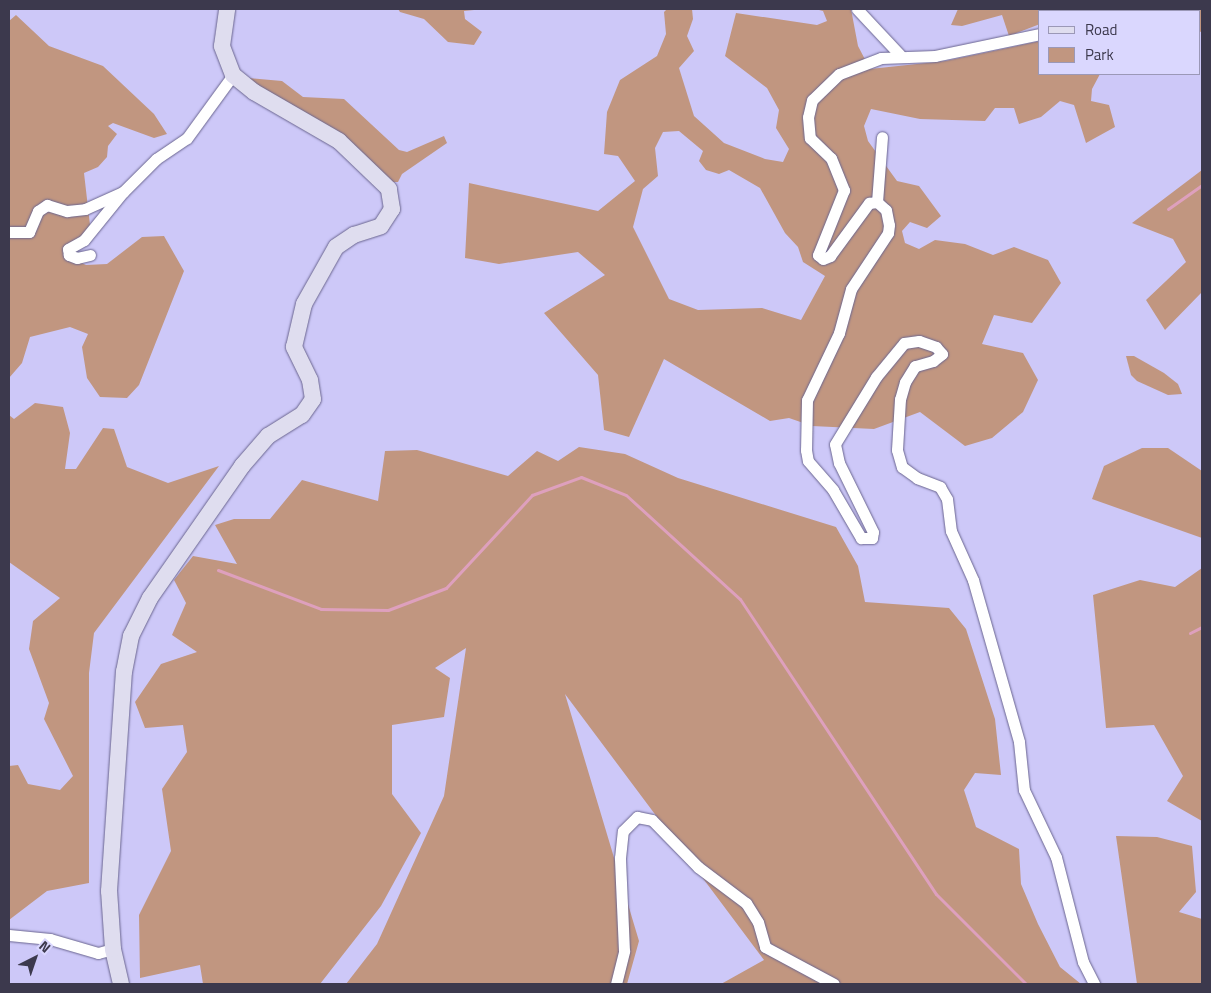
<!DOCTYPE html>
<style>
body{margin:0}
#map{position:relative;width:1211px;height:993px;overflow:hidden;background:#cdc8f8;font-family:"Titillium Web",sans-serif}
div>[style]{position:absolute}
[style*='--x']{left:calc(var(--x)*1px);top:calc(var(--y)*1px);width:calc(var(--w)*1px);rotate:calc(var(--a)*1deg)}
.green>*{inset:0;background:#c19680}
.stream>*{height:3px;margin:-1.5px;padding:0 1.5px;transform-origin:1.5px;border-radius:1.5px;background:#dea0bd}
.roads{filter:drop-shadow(0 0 1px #6a658f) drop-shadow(0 0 1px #6a658f)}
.street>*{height:11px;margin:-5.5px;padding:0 5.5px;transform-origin:5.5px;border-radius:5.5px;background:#fff}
.secondary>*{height:16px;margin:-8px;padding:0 8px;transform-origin:8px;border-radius:8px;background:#dfddef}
span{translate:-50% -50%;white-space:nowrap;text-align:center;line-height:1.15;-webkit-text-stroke:4px #dad7fe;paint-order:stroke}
.frame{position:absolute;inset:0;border:10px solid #3c394d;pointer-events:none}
.legend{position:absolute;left:1038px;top:10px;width:162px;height:65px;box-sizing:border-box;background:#dad7fe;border:1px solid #9b98b7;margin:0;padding:6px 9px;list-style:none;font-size:15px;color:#3c394d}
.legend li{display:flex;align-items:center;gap:10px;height:25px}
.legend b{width:25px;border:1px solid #9b98b7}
.north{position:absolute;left:10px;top:933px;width:50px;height:50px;-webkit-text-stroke:4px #dad7fe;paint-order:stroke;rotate:41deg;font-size:14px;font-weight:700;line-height:20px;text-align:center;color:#3c394d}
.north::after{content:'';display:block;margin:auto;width:18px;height:22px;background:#3c394d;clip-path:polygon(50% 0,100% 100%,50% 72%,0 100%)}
</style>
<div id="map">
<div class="green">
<div style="clip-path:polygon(398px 9px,484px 9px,464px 11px,465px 19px,482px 32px,474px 45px,448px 42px,424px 19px,400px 12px)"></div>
<div style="clip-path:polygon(evenodd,667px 9px,692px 9px,693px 19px,687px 36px,694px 51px,679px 68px,694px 116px,724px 143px,765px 159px,783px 162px,789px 149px,776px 128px,779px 110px,767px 88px,725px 56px,736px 13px,817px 25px,827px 21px,823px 11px,815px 9px,851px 9px,858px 46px,870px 69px,945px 61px,1040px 41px,1040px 74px,1100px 74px,1092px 89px,1091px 101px,1109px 105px,1115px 127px,1086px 143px,1074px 105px,1060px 101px,1041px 117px,1019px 124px,1014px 108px,995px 108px,985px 121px,920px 119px,871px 109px,864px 126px,868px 141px,897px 181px,919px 186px,941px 216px,927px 228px,910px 222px,902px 231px,905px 243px,919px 249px,935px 240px,965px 244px,993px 255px,1014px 247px,1048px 260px,1061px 283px,1032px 323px,994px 315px,982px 344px,1023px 353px,1038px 380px,1023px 412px,992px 438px,965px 446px,920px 412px,874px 429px,812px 426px,789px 418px,770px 421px,664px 359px,629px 437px,604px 430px,598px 375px,544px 313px,605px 275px,578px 252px,499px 264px,465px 258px,469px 183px,598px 211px,635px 181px,618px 156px,604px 154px,607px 112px,620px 80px,657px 56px,666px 34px,664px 12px,667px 9px,679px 131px,703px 151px,699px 161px,706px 170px,719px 174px,729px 170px,760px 188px,785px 233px,798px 247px,803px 262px,825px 276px,801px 320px,762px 308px,698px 310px,669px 299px,633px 227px,643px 189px,658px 176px,655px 148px,663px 132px,679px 131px)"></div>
<div style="clip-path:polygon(958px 9px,1053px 9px,1053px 11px,1040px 11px,1040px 24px,1009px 36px,1002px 15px,962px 26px,951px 25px)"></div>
<div style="clip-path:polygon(1099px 9px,1152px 9px,1095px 11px)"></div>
<div style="clip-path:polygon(1183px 9px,1202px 9px,1202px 31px,1200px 32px,1200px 11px)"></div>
<div style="clip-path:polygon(16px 15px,49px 46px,103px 66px,154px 114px,167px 134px,154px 138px,113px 123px,108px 126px,117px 134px,108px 146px,107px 157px,98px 167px,84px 173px,90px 225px,66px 256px,86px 265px,107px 264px,142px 237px,164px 236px,184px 271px,139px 385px,127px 398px,100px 397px,87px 378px,82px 347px,88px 334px,70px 327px,30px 337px,22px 363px,9px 378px,9px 21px)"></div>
<div style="clip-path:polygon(249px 78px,282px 81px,303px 97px,344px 99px,399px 150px,407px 152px,444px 136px,447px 143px,402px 174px,398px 182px,389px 182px,258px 88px)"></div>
<div style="clip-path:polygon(1202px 170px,1202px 292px,1165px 330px,1146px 300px,1186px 262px,1173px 239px,1132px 223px)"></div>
<div style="clip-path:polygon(1126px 356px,1134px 356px,1164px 373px,1178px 384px,1182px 394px,1168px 395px,1137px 381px,1131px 375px)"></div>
<div style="clip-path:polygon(35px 403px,63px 407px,70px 433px,65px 469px,76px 469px,103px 428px,114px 429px,127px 467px,168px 483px,219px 466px,94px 633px,89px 673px,89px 883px,47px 891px,9px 920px,9px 766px,18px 765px,28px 784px,60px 790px,73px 776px,44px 719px,49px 703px,29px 649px,33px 621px,60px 598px,9px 562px,9px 415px,14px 419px)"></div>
<div style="clip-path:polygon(579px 447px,625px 454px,678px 478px,836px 527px,858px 566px,865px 602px,949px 608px,966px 629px,995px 719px,1001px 775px,975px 773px,964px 790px,976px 827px,1019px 849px,1021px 884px,1038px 924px,1060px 967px,1081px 984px,721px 984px,764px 960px,565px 694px,639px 941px,627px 984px,346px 984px,377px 944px,444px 796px,466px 648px,435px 668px,450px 678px,444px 717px,392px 725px,392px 794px,421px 833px,381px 906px,320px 984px,203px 984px,200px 965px,140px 978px,139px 915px,171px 851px,162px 789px,187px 752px,183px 725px,145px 728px,135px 702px,161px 664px,197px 652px,172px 635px,186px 603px,174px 580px,193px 556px,237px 564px,215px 525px,234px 519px,270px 519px,302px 480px,378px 501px,385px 451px,417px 450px,508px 476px,537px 451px,558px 461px)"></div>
<div style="clip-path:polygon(1142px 448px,1168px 448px,1202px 471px,1202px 538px,1092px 499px,1104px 466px)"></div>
<div style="clip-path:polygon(1202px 568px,1202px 821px,1167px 801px,1183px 776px,1154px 725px,1106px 728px,1093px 595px,1140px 580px,1175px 587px)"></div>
<div style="clip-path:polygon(1116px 836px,1157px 837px,1192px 846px,1196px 892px,1179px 912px,1202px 919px,1202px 984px,1137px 984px)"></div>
</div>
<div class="stream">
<div style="--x:1168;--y:209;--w:42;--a:-35.2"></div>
<div style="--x:218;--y:570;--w:110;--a:20.7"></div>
<div style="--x:321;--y:609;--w:67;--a:0.9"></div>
<div style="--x:388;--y:610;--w:62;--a:-20.8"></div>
<div style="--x:446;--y:588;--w:127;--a:-47.2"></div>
<div style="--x:532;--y:495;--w:52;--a:-20.2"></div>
<div style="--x:581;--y:477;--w:48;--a:21.8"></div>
<div style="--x:626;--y:495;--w:154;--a:42.4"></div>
<div style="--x:740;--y:599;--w:354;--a:56.4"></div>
<div style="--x:936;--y:894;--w:127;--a:45"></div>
<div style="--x:1190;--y:633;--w:13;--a:-27"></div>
</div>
<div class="roads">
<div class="street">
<div style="--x:857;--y:9;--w:64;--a:46.9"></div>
<div style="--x:1088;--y:11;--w:4;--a:-34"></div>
<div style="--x:1040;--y:34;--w:107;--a:168.2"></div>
<div style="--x:935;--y:56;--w:54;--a:177.9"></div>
<div style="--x:881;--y:58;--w:45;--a:159.1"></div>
<div style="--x:839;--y:74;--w:37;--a:136"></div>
<div style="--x:812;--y:100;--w:17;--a:103"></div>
<div style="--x:808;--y:117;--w:21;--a:85"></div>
<div style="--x:810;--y:138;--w:29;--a:44"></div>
<div style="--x:831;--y:158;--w:35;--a:68"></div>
<div style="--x:844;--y:190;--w:70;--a:111.8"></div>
<div style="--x:818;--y:255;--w:6;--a:39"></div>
<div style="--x:823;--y:259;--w:8;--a:-23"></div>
<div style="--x:830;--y:256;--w:66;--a:-53.7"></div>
<div style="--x:869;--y:203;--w:8;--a:-7"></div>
<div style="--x:877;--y:202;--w:12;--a:42"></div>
<div style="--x:886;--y:210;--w:15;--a:79"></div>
<div style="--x:889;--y:225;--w:8;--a:97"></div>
<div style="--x:888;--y:233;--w:67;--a:123.5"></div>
<div style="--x:851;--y:289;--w:46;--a:105.3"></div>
<div style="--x:839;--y:333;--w:74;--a:115.5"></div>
<div style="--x:807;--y:400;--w:50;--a:91.1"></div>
<div style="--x:806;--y:450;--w:11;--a:80"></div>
<div style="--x:808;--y:461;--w:38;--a:49"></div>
<div style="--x:833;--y:490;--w:56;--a:59.7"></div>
<div style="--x:861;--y:538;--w:11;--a:0"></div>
<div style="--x:872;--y:538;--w:6;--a:-81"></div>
<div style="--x:873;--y:532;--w:77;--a:-116.2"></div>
<div style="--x:839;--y:463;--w:19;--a:-102"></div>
<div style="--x:835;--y:444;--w:79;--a:-58.5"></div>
<div style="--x:876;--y:377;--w:44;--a:-50.5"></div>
<div style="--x:904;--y:343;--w:15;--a:-8"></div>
<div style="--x:919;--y:341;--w:18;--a:19"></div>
<div style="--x:936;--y:347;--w:9;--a:49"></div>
<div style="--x:942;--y:354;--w:11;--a:142"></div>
<div style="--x:933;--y:361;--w:19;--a:164"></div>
<div style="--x:915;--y:366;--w:19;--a:122"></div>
<div style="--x:905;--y:382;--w:18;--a:106"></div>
<div style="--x:900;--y:399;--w:51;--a:93.4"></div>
<div style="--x:897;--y:450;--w:18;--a:74"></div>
<div style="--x:902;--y:467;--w:19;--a:36"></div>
<div style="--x:917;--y:478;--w:25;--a:21"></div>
<div style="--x:940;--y:487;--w:14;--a:60"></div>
<div style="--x:947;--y:499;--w:32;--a:83"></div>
<div style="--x:951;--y:531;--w:54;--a:65.8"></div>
<div style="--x:973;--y:580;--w:168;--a:74.1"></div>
<div style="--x:1019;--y:742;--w:48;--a:84.1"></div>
<div style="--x:1024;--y:790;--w:74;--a:64.5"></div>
<div style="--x:1056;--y:857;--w:108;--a:75.6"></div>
<div style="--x:1083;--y:962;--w:25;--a:63"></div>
<div style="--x:877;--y:202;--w:65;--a:-85.6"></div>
<div style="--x:9;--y:232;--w:20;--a:0"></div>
<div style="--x:29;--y:232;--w:23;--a:-67"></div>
<div style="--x:38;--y:211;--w:11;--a:-34"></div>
<div style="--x:47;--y:205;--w:21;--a:17"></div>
<div style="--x:67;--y:211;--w:18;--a:-6"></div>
<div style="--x:85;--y:209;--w:42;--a:-24.1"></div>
<div style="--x:123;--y:192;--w:47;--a:-45"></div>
<div style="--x:156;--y:159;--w:37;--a:-34"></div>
<div style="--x:187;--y:138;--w:78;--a:-53.9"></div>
<div style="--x:90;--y:255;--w:13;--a:167"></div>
<div style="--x:77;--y:258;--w:9;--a:-159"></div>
<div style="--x:69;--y:255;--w:6;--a:-99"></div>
<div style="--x:68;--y:249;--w:18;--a:-29"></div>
<div style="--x:84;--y:240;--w:62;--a:-50.9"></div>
<div style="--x:9;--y:935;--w:41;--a:5.6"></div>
<div style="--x:50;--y:939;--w:50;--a:16.3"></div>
<div style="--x:98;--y:953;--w:16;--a:-15"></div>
<div style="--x:616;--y:984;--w:34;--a:-76"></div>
<div style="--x:624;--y:951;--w:93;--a:-92.5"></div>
<div style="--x:620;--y:858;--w:27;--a:-84"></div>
<div style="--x:623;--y:831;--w:20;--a:-45"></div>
<div style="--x:637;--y:817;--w:15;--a:11"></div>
<div style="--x:652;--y:820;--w:66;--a:45.6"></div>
<div style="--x:698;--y:867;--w:60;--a:36.9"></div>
<div style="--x:746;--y:903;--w:22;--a:58"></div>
<div style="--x:758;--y:922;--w:26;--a:74"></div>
<div style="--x:765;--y:947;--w:78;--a:28.2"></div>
</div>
<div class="secondary">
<div style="--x:121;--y:984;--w:36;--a:-103"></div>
<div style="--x:113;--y:949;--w:58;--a:-93.9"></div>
<div style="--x:109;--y:891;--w:220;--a:-86.1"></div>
<div style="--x:124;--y:672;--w:37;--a:-79"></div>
<div style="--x:131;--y:636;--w:42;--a:-63.4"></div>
<div style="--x:150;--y:598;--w:161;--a:-55.1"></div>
<div style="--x:242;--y:466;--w:40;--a:-49"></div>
<div style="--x:268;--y:436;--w:40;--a:-32"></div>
<div style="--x:302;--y:415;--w:19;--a:-55"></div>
<div style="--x:313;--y:399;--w:19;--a:-99"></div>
<div style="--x:310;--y:380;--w:37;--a:-116"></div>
<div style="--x:294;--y:347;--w:44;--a:-76.9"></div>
<div style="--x:304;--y:304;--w:65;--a:-60.7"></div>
<div style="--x:336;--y:247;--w:22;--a:-34"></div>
<div style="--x:354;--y:235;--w:28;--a:-18"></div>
<div style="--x:381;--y:226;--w:20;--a:-57"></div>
<div style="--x:392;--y:209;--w:20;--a:-99"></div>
<div style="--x:389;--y:189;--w:69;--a:-136.2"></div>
<div style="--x:339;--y:141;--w:98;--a:-150"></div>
<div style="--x:254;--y:92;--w:27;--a:-141"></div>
<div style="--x:233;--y:75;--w:31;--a:-111"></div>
<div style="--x:222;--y:46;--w:37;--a:-82"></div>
</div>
</div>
<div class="frame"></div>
<ul class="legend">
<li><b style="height:6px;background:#dfddef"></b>Road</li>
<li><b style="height:14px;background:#c19680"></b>Park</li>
</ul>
<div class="north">N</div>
</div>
